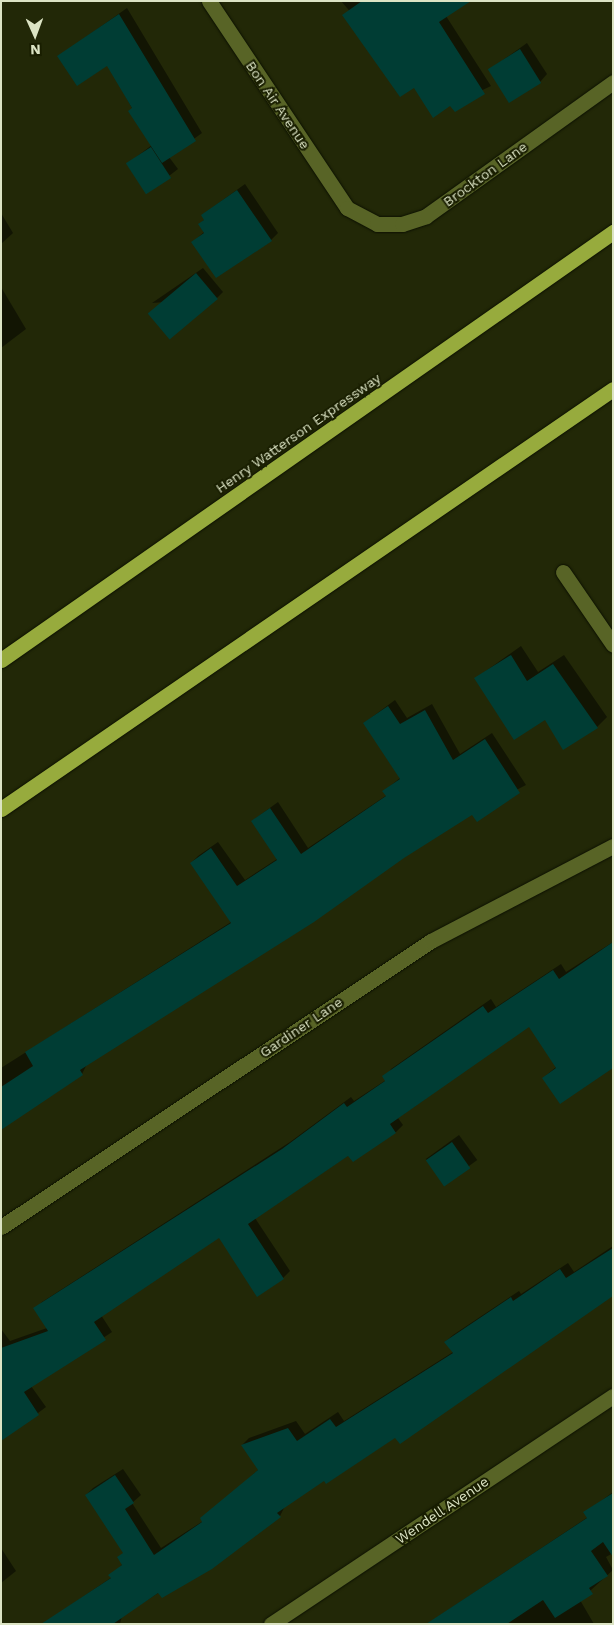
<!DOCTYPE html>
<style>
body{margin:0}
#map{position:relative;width:614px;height:1625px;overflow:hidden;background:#222807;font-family:"Work Sans",sans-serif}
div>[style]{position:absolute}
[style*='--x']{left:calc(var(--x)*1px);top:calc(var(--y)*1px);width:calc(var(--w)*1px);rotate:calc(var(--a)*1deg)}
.shadow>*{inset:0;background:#0007;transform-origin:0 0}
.building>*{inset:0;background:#003d34;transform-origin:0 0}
.roads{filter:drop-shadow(0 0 1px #0c1000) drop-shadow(0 0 1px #0c1000)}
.minor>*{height:15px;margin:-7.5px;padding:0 7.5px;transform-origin:7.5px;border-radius:7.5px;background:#586426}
.highway>*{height:15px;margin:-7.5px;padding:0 7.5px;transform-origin:7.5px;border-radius:7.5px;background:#97ab3d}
span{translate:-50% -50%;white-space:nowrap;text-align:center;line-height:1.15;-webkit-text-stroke:4px #191e00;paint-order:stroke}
.street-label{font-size:14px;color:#dce4c4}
.frame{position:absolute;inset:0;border:2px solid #dce4c4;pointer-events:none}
.north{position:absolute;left:10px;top:10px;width:50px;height:50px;-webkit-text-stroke:4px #191e00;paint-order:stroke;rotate:178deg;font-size:14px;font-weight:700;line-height:20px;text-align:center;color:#dce4c4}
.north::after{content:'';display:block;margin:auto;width:18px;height:22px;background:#dce4c4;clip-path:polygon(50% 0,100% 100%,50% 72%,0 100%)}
</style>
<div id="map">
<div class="shadow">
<div style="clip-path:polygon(341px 1px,467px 1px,446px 16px,491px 86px,451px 105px,414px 86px)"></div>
<div style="clip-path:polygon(127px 8px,202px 133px,169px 157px,178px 169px,147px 193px,127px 164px,152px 145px,108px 64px,59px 56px)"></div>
<div style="clip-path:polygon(527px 43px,547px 74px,540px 82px,489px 70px)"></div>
<div style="clip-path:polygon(245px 184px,278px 233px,271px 240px,193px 242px,204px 232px,199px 225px,205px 219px,202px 215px)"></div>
<div style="clip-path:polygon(1px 213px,13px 233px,1px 244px)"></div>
<div style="clip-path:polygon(203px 268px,223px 292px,217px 298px,152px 303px)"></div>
<div style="clip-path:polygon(1px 287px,26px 329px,1px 348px)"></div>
<div style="clip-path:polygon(521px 646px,538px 672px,564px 655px,607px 717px,597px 727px,545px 719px,476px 678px)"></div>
<div style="clip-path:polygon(395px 700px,407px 718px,432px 704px,460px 754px,492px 733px,526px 785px,472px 813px,87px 1064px,82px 1074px,1px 1123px,1px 1068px,231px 922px,191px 863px,198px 856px,218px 842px,245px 880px,277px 859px,252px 821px,278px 802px,308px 848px,387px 795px,384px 791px,400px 778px,364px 723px)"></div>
<div style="clip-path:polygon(613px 942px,613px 1067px,543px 1078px,556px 1067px,529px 1025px,398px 1118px,403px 1125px,396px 1132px,353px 1161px,349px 1155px,255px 1218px,290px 1271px,283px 1278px,219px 1236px,101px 1315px,112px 1332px,31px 1386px,46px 1407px,10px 1434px,1px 1421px,1px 1329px,10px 1341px,47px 1328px,35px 1309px,42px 1302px,290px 1142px,351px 1097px,354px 1101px,386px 1080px,391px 1069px,491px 999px,496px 1007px,561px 964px,566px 972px)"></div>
<div style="left:459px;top:1135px;width:31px;height:41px;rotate:54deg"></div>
<div style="clip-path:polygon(613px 1246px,613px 1295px,325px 1479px,285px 1506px,280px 1516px,122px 1616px,120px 1624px,43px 1624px,112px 1577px,123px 1563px,124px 1552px,86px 1495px,93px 1488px,123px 1469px,141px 1495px,132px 1503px,161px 1548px,203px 1521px,259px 1469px,242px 1445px,249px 1438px,296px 1421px,305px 1434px,338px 1412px,344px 1421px,453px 1352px,445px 1342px,453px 1335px,519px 1291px,521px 1294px,568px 1263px,574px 1272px)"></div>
<div style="clip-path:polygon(613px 1492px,613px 1553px,606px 1557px,613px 1570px,580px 1600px,594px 1624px,427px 1624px,588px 1517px,585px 1513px)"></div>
<div style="clip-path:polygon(1px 1548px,16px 1571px,1px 1583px)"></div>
</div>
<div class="building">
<div style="clip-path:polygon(362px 1px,471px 1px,439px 22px,485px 94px,455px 112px,450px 106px,433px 118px,414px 88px,400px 97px,342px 15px)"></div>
<div style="clip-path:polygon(119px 14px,196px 141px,162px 163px,128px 111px,132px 108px,107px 66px,77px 86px,57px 56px)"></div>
<div style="left:520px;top:49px;width:40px;height:38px;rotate:58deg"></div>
<div style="left:151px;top:147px;width:37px;height:30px;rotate:57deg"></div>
<div style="clip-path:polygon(237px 190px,272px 241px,216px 278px,191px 242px,204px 233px,198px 224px,204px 220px,201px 215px)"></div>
<div style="left:196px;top:273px;width:34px;height:63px;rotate:50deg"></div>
<div style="clip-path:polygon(511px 655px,527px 681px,553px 664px,598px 728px,563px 750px,545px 720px,514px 740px,474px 678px)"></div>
<div style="clip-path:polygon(388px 706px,400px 724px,425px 710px,453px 760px,485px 739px,520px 793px,477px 822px,472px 815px,404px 858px,314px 922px,80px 1070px,83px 1075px,1px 1130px,1px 1087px,33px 1066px,25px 1052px,231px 923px,190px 863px,211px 848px,237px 886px,277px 860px,251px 821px,270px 808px,301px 854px,386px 796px,382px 791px,400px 779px,363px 723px)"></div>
<div style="clip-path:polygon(613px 942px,613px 1068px,560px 1104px,542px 1078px,556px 1068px,529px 1027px,390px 1124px,396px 1133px,353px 1162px,348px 1156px,248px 1224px,284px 1279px,257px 1297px,219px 1238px,94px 1322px,106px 1340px,24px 1392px,39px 1415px,1px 1441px,1px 1348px,48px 1331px,33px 1308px,282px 1149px,344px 1103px,347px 1107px,385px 1081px,382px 1076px,483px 1006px,488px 1013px,553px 970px,559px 979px)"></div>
<div style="left:452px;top:1142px;width:32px;height:32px;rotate:55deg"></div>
<div style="clip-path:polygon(613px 1248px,613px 1296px,400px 1444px,395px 1438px,326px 1484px,324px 1481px,277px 1513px,281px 1517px,212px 1569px,162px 1598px,158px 1593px,113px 1624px,41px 1624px,111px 1578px,108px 1575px,122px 1565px,117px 1557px,123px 1553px,85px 1495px,115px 1475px,134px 1503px,125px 1509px,154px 1555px,202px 1522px,200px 1518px,258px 1470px,241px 1445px,288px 1428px,297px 1441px,330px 1419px,336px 1427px,453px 1353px,444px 1342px,511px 1297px,513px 1301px,560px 1269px,566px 1278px)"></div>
<div style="clip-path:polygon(613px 1493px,613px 1557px,603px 1542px,591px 1551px,608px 1576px,589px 1588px,593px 1594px,555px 1618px,543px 1600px,507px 1624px,426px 1624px,587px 1518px,583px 1512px)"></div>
</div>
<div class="roads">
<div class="minor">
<div style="--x:209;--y:1;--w:249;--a:56.3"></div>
<div style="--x:347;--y:208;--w:34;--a:28"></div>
<div style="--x:377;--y:224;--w:25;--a:0"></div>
<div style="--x:402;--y:224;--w:25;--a:-18"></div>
<div style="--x:426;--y:216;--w:230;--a:-35.6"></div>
<div style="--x:563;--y:572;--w:88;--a:55.6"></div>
<div style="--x:1;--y:1227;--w:516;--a:-33.63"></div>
<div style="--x:431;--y:941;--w:205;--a:-27.6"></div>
<div style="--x:271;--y:1624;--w:411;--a:-33.7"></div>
</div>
<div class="highway">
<div style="--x:1;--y:660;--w:747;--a:-34.97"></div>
<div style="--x:1;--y:809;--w:742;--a:-34.46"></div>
</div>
</div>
<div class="street-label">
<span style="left:278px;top:105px;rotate:56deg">Bon Air Avenue</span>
<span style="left:485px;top:174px;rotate:-36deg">Brockton Lane</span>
<span style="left:298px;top:433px;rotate:-35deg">Henry Watterson Expressway</span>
<span style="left:301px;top:1027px;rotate:-34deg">Gardiner Lane</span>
<span style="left:442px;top:1510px;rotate:-34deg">Wendell Avenue</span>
</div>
<div class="frame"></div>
<div class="north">N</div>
</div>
